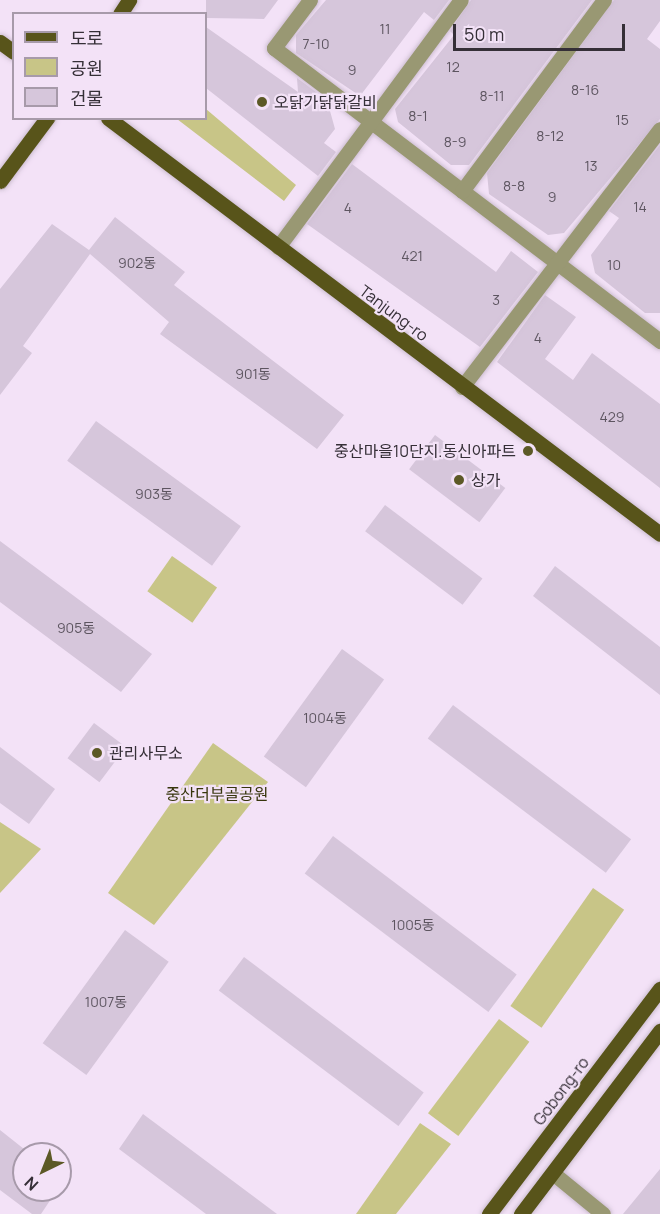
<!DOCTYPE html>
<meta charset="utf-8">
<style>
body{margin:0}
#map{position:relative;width:660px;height:1214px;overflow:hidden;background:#f3e2f7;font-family:Manrope,"Noto Sans KR",sans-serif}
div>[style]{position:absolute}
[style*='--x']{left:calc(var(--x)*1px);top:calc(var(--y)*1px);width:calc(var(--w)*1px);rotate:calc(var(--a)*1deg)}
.green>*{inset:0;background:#c8c587;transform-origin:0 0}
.building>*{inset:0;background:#d6c6db;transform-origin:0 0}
.roads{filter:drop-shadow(0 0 2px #cdbed1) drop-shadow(0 0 2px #cdbed1)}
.minor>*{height:15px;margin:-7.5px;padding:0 7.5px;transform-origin:7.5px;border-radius:7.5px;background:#999873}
.major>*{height:15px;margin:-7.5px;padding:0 7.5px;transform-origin:7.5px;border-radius:7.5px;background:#58541a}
.dots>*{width:16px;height:16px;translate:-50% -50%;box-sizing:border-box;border:3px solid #f3e2f7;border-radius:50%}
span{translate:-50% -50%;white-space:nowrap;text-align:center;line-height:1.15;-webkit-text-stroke:4.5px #f3e2f7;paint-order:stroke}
.number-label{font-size:14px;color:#5d5560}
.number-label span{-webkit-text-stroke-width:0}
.poi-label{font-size:16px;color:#352f37}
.left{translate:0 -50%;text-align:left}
.right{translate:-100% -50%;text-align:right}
.street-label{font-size:16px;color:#352f37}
.park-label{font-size:16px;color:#37350c}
.legend{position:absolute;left:12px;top:12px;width:195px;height:108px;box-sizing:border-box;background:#f3e2f7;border:2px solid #a79aaa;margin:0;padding:8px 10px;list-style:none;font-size:18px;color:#352f37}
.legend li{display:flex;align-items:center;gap:12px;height:30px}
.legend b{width:30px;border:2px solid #a79aaa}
.north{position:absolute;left:12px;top:1142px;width:60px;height:60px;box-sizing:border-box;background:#f3e2f7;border:2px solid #a79aaa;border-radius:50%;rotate:223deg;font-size:16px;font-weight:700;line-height:24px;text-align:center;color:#352f37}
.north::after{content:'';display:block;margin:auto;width:21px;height:27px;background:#5c5926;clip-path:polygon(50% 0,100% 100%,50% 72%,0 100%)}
.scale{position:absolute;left:453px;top:24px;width:172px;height:27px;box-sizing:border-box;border:3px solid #352f37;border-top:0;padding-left:8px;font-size:18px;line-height:21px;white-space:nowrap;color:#352f37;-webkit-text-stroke:4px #f3e2f7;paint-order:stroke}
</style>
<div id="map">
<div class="green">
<div style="clip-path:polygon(206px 109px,296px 185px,284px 201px,177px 119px,206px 118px)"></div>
<div style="left:172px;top:556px;width:55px;height:43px;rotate:35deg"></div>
<div style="clip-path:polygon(213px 743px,268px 782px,154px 925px,108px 893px)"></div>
<div style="clip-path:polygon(0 822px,41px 849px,0 893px)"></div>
<div style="left:593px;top:888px;width:38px;height:144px;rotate:35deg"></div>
<div style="left:499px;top:1019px;width:38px;height:118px;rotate:37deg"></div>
<div style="clip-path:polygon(420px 1123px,451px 1144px,396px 1214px,356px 1214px)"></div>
</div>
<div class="building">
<div style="clip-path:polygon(206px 0,278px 0,264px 19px,206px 18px)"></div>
<div style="clip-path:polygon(326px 0,449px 0,434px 20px,424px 12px,360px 96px,296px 53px,296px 35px)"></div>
<div style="clip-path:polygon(471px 0,592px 0,469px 165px,451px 165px,398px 122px,395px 109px,454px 35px,450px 31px)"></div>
<div style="clip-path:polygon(614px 0,660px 0,660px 21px,647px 39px,660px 49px,660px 119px,564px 233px,548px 235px,489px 194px,487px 173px)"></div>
<div style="clip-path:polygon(206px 27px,298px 92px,297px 78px,327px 100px,335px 129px,324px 143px,336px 152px,318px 176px,206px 88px)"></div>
<div style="clip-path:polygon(660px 145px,660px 313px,645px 313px,595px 273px,591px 255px,619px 218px,609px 211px)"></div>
<div style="clip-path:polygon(352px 164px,496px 272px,511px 251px,538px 272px,480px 347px,307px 224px)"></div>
<div style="clip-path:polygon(115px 217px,185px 272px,174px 285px,344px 415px,317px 449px,160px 334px,169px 322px,90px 254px,23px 346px,32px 353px,0 395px,0 289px,52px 224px,89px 250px)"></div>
<div style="clip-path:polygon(545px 295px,576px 317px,545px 359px,573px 380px,592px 353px,660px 404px,660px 488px,497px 362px)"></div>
<div style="left:96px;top:421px;width:179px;height:49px;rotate:36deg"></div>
<div style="left:435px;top:435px;width:88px;height:43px;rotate:37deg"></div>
<div style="left:385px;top:505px;width:122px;height:33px;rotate:37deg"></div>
<div style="clip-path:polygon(0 541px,152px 654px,121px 692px,0 602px)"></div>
<div style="clip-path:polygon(555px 566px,660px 647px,660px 695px,533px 596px)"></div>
<div style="left:342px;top:649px;width:52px;height:133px;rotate:36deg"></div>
<div style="left:453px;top:705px;width:223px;height:42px;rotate:37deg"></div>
<div style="left:94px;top:723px;width:40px;height:44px;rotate:37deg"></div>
<div style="clip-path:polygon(0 747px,55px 789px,29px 824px,0 803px)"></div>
<div style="left:333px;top:836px;width:230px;height:47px;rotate:37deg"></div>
<div style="left:125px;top:930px;width:54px;height:140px;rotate:36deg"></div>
<div style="left:244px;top:957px;width:225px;height:42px;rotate:37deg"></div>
<div style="clip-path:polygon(143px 1114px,277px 1214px,206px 1214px,119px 1149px)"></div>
<div style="clip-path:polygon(0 1130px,24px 1149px,24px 1190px,57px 1190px,41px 1214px,32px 1214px,0 1190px)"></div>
<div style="clip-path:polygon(660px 1169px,660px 1214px,623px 1214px)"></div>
</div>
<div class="roads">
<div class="minor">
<div style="--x:310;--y:0;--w:60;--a:126.9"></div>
<div style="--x:274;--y:48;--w:485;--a:37.2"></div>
<div style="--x:462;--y:191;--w:238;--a:-53.4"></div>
<div style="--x:278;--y:247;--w:307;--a:-53.5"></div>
<div style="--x:462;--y:387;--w:325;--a:-52.5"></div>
<div style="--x:554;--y:1174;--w:63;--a:39.2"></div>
</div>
<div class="major">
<div style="--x:120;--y:14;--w:17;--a:-57"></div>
<div style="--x:0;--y:42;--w:17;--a:36"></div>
<div style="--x:108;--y:118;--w:691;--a:37"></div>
<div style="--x:0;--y:181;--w:79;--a:-53.3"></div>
<div style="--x:489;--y:1214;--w:283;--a:-52.8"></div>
<div style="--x:521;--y:1214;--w:230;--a:-52.8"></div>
</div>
</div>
<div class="dots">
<div style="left:262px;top:102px;background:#5c5926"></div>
<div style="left:528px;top:451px;background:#5c5926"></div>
<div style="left:459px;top:480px;background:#5c5926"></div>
<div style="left:97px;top:753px;background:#5c5926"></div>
</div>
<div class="number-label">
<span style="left:385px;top:29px">11</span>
<span style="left:316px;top:44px">7-10</span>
<span style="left:453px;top:67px">12</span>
<span style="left:352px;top:70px">9</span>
<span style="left:585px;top:90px">8-16</span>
<span style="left:492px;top:96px">8-11</span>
<span style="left:418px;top:116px">8-1</span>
<span style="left:622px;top:120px">15</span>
<span style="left:550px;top:136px">8-12</span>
<span style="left:455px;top:142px">8-9</span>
<span style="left:591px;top:166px">13</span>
<span style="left:514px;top:186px">8-8</span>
<span style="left:552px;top:197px">9</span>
<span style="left:640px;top:207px">14</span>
<span style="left:348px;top:208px">4</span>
<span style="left:412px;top:256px">421</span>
<span style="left:137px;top:263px">902동</span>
<span style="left:614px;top:265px">10</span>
<span style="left:496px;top:300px">3</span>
<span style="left:538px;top:338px">4</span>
<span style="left:253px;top:374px">901동</span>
<span style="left:612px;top:417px">429</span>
<span style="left:154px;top:494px">903동</span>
<span style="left:76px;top:628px">905동</span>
<span style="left:325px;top:718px">1004동</span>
<span style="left:413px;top:925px">1005동</span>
<span style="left:106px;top:1002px">1007동</span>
</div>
<div class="poi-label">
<span class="left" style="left:274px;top:102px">오닭가닭닭갈비</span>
<span class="right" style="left:516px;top:451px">중산마을10단지.동신아파트</span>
<span class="left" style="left:471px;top:480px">상가</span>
<span class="left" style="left:109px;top:753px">관리사무소</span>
</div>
<div class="street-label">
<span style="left:394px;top:313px;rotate:37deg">Tanjung-ro</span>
<span style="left:561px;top:1091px;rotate:-53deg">Gobong-ro</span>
</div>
<div class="park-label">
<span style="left:217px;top:794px">중산더부골공원</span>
</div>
<ul class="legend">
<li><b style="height:8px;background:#58541a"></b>도로</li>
<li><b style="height:16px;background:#c8c587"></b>공원</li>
<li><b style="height:16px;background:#d6c6db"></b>건물</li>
</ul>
<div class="north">N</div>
<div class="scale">50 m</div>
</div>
